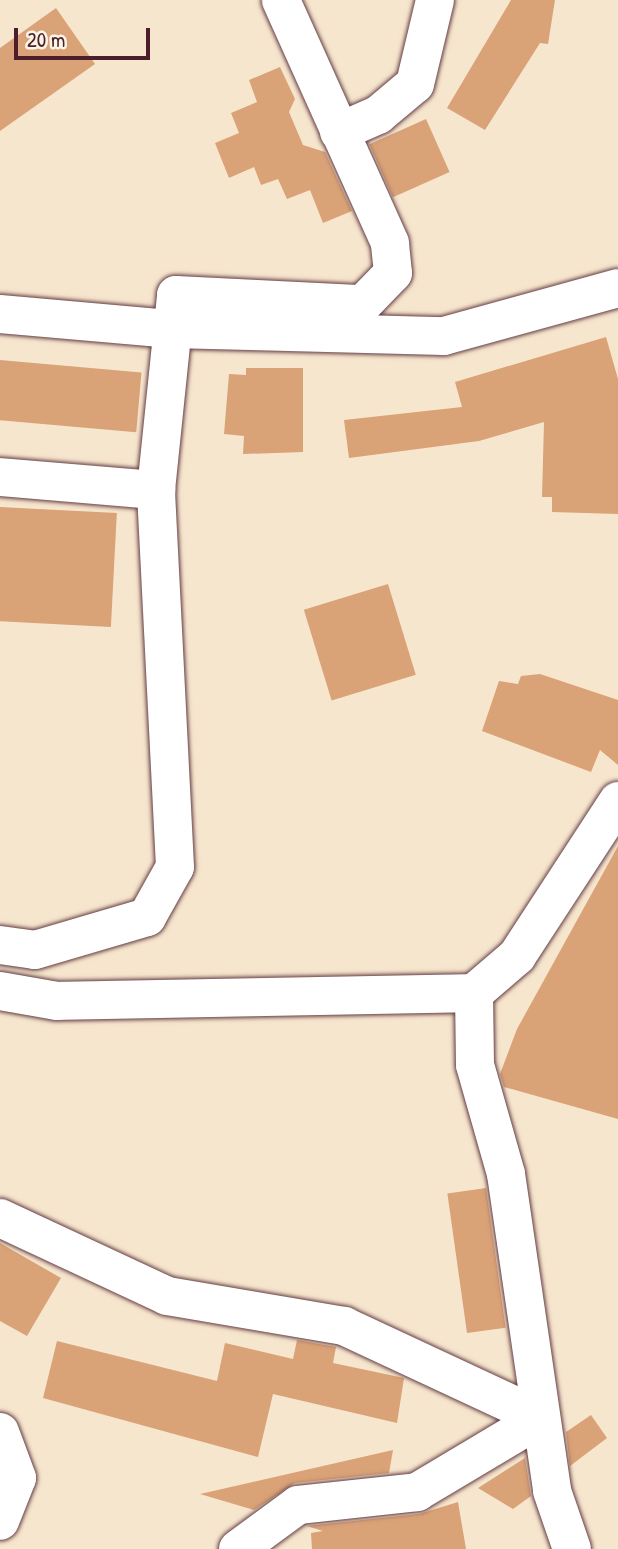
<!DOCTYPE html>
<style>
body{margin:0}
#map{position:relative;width:618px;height:1549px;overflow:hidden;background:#f7e6ce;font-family:"Patrick Hand",sans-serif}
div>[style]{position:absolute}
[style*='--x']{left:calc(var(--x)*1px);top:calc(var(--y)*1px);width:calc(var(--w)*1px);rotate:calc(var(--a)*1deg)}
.building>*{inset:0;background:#daa277;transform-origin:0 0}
.roads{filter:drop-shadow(0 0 2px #643d43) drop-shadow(0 0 2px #643d43)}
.street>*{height:38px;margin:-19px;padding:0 19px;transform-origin:19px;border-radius:19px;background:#fff}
.secondary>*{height:38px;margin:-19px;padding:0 19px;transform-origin:19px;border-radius:19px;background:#fff}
span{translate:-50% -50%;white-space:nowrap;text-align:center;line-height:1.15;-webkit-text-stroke:5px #fcf5e5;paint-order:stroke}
.scale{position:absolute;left:14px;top:28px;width:136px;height:32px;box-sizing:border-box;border:4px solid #4a1f2b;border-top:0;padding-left:9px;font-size:21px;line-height:24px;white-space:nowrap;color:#4a1f2b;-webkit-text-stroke:5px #fcf5e5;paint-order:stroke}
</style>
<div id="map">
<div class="building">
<div style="clip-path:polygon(511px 0,555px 0,548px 44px,540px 43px,485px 130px,447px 108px)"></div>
<div style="clip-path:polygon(56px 8px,95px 64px,0 131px,0 48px)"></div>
<div style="clip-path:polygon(280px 67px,295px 99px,289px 112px,303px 145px,325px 152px,352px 211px,323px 223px,310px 190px,287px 199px,278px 179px,261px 185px,254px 167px,229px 178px,215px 143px,239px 133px,231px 113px,257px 102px,249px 80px)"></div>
<div style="left:426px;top:119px;width:58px;height:62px;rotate:66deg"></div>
<div style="clip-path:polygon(606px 337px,618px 379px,618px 514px,552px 512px,552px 497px,542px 497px,544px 422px,479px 441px,349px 458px,344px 420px,462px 407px,455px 382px)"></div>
<div style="left:0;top:360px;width:142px;height:60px;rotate:5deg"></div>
<div style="clip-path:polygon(246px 368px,303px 368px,303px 452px,243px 454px,244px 436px,224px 434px,229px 374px,246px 375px)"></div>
<div style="left:0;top:507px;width:117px;height:114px;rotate:3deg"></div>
<div style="left:388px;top:584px;width:95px;height:88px;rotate:73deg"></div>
<div style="clip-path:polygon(540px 674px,618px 700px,618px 765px,600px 750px,591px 772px,482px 731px,499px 681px,518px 684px,521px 676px)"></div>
<div style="clip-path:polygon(618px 846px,618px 1119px,504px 1087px,500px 1074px,517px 1029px)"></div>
<div style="left:486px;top:1188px;width:141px;height:39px;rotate:82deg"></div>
<div style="clip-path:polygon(0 1243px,61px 1278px,27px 1336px,0 1321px)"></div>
<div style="clip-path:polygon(297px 1340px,336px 1347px,333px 1363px,404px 1378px,397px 1423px,273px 1394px,258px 1457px,43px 1398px,57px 1341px,217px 1381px,225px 1343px,293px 1359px)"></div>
<div style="clip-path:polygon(591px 1415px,607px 1438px,570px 1466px,566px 1432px)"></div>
<div style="clip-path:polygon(393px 1450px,389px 1473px,295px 1483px,254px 1510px,200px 1494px)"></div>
<div style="clip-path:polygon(525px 1458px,531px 1496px,513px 1509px,478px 1488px)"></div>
<div style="clip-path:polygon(458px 1502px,466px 1549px,312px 1549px,311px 1533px,323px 1531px,307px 1526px,419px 1514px)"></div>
</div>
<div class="roads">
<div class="street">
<div style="--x:339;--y:132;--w:43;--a:-23.6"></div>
<div style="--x:378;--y:115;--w:48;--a:-40"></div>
<div style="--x:415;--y:84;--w:86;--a:-76.6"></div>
<div style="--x:0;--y:314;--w:173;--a:5"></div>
<div style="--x:172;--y:329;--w:272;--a:1.5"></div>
<div style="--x:444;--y:336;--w:180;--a:-15.4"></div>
<div style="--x:0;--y:477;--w:157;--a:4.8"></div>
<div style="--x:0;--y:945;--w:35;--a:8"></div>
<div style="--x:35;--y:950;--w:117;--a:-16.4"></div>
<div style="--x:147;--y:917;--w:57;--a:-60.8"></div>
<div style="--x:175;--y:867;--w:377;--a:-92.9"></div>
<div style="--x:156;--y:490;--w:196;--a:-84.1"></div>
<div style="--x:176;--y:295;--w:187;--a:2.8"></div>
<div style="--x:363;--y:304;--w:43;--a:-45.9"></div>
<div style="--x:393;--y:273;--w:30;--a:-96"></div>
<div style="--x:390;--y:243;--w:266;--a:-114.2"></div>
<div style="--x:0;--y:991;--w:58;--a:10"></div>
<div style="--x:57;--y:1001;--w:417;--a:-1.1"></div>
<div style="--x:474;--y:993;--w:72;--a:89.2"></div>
<div style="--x:475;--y:1065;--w:113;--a:74.1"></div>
<div style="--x:506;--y:1174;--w:320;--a:81.7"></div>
<div style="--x:552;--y:1491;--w:61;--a:71"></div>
<div style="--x:0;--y:1218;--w:184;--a:25"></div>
<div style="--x:167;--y:1296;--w:180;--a:9.6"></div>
<div style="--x:344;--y:1326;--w:217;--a:25"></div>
<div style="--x:0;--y:1432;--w:49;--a:69.7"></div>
<div style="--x:17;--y:1478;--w:46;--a:111.6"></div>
<div style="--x:238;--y:1549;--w:74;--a:-36.3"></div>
<div style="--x:298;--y:1505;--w:120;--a:-6.2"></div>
<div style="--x:417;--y:1492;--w:144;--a:-30.8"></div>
</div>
<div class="secondary">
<div style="--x:474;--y:993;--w:57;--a:-40.7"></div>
<div style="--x:517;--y:956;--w:185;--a:-56.9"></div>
</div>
</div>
<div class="scale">20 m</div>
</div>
